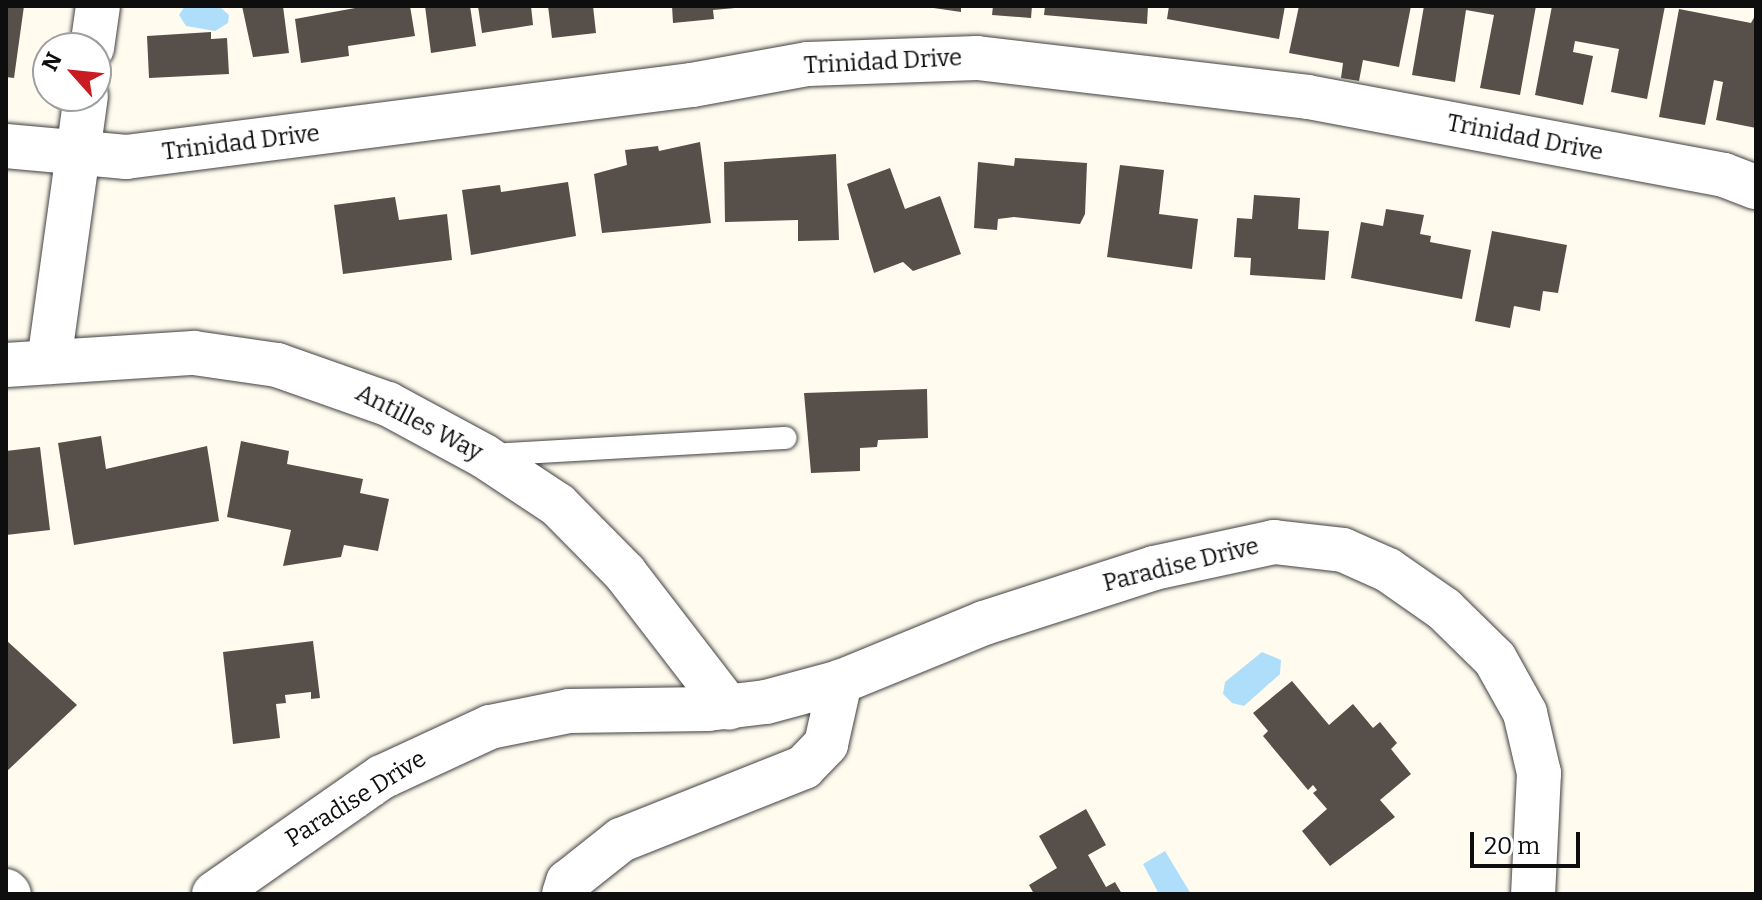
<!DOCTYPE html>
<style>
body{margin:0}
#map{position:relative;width:1762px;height:900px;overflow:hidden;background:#fffcef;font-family:Bitter,serif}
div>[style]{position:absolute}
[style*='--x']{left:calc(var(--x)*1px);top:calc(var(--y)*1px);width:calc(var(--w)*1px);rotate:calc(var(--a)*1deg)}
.water>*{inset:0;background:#afdefb}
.building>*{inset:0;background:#574f49}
.roads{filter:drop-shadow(0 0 2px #414141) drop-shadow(0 0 2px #414141)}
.service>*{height:22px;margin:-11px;padding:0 11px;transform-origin:11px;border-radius:11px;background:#fff}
.minor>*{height:44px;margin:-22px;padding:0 22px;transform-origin:22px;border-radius:22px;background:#fff}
.tertiary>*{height:44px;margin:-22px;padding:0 22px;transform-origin:22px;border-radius:22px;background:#fff}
span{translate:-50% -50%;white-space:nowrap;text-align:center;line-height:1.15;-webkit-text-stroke:8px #fff;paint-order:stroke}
.street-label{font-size:24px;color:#0e0e0e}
.frame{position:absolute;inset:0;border:8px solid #0e0e0e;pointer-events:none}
.north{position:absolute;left:32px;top:32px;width:80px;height:80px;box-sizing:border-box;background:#fff;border:2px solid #9f9f9f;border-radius:50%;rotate:297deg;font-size:22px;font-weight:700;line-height:32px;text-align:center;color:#0e0e0e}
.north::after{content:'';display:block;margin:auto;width:28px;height:36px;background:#c91b22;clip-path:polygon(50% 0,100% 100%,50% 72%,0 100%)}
.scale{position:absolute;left:1470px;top:832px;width:110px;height:36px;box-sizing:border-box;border:4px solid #0e0e0e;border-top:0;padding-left:10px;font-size:24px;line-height:28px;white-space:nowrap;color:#0e0e0e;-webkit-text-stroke:6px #fff;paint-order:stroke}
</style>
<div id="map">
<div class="water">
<div style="clip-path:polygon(185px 6px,219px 6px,229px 15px,228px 23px,215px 31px,186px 26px,179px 15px)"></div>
<div style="clip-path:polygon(1262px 652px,1281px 660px,1280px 674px,1244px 706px,1232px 703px,1223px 694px,1225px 682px)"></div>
<div style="clip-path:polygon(1165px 851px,1191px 894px,1159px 894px,1143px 864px)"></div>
</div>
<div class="building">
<div style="clip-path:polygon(6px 6px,24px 6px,14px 78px,6px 77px)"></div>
<div style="clip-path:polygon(242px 6px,283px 6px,289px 53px,253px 57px)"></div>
<div style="clip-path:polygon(366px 6px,410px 6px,415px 36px,348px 46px,349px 56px,301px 63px,295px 19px)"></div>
<div style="clip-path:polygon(425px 6px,470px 6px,476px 46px,431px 53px)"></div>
<div style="clip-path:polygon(478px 6px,531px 6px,533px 25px,482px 33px)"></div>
<div style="clip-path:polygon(548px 6px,593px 6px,596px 33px,552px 38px)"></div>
<div style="clip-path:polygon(672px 6px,735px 6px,735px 8px,713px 10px,714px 19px,673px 23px)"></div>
<div style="clip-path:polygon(920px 6px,961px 6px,961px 12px)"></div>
<div style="clip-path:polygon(993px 6px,1032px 6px,1031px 18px,992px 15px)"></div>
<div style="clip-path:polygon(1045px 6px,1148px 6px,1147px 24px,1044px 15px)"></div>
<div style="clip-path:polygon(1169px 6px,1285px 6px,1279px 39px,1167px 19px)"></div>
<div style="clip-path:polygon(1299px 6px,1411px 6px,1399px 67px,1363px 60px,1359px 81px,1341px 78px,1343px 63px,1289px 53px)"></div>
<div style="clip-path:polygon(1424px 6px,1536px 6px,1520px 95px,1480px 88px,1494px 15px,1466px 10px,1455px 82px,1412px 75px)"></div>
<div style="clip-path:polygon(1552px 6px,1665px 6px,1647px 99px,1611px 92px,1619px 49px,1575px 41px,1573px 52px,1593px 56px,1583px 105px,1535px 95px)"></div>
<div style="clip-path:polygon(1679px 9px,1751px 23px,1756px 14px,1756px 128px,1716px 120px,1723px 82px,1714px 80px,1705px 125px,1659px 117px)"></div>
<div style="clip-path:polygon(211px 32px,211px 39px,227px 38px,229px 74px,149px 78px,147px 36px)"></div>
<div style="clip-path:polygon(700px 142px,711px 223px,602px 233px,594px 174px,627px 165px,625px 150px,658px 146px,659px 151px)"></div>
<div style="clip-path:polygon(836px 154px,839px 240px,798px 241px,798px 220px,725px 222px,724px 162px)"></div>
<div style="clip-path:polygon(1015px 158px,1087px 163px,1085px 214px,1080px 224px,1014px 217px,998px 219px,997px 230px,974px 228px,978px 162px,1014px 166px)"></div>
<div style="clip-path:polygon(1120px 165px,1164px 170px,1159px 214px,1198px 219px,1192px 269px,1107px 257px)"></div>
<div style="clip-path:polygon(890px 168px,905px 209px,940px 196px,961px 254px,913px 271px,903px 262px,874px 273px,847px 184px)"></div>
<div style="clip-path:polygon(568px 182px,576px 236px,471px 255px,462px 190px,500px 185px,501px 192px)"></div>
<div style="clip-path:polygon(1254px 195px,1300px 198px,1298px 229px,1329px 231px,1325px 280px,1250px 275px,1251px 258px,1234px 257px,1237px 218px,1252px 219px)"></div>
<div style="clip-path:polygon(395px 197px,399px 220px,447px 214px,452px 260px,343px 274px,334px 205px)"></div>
<div style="clip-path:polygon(1386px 209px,1424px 215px,1420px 234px,1431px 236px,1430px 242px,1471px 250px,1462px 299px,1351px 278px,1361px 222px,1383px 226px)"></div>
<div style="clip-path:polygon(1492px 231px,1567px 245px,1558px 293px,1543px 291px,1540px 311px,1514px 306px,1510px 328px,1475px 321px)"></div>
<div style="clip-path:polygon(927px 389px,928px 438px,878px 440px,877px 447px,860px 448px,860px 471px,811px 473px,804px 393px)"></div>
<div style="clip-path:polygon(101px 436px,106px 469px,207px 446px,219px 521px,74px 545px,58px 443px)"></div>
<div style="clip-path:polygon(241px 441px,289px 451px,287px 464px,363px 479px,360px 493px,389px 499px,378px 551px,344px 545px,341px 557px,283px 566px,291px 530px,227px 517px)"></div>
<div style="clip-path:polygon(40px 447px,50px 530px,6px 535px,6px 451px)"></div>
<div style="clip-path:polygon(6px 640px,77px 705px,6px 772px)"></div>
<div style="clip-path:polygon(313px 641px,320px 698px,311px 699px,311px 692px,285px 695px,286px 703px,276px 704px,280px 738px,233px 744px,223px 652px)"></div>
<div style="clip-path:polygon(1292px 681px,1329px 725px,1353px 704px,1373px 728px,1380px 722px,1397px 743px,1391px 749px,1411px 774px,1380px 800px,1395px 817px,1330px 866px,1302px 831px,1327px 809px,1313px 793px,1317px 790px,1313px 785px,1308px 790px,1263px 736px,1268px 731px,1253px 713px)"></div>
<div style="clip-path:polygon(1086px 809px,1106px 845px,1088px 855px,1106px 887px,1115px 882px,1122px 894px,1034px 894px,1029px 885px,1057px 868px,1039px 836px)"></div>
</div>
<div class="roads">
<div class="service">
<div style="--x:489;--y:455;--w:297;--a:-3.3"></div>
</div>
<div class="minor">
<div style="--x:92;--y:48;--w:42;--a:-81.9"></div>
<div style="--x:6;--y:146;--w:121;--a:5.2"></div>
<div style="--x:126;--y:157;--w:571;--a:-7.25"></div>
<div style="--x:692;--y:85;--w:118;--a:-10.3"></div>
<div style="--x:808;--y:64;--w:169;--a:-2"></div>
<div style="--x:977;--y:58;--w:333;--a:6.7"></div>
<div style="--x:1308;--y:97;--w:423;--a:10.6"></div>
<div style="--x:1724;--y:175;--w:34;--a:21"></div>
<div style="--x:49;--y:362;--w:269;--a:-82.1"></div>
<div style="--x:6;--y:365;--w:188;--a:-3.7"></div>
<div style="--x:194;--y:353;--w:84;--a:8.2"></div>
<div style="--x:277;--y:365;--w:118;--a:19.4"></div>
<div style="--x:388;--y:404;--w:109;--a:28.4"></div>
<div style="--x:484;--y:456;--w:89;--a:33.5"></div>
<div style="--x:558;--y:505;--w:95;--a:45.4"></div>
<div style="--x:625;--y:573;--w:170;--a:52.4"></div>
<div style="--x:564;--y:894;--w:13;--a:-72"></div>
<div style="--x:568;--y:882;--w:68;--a:-38.4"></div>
<div style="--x:621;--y:840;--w:197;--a:-21.7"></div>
<div style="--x:804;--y:767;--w:32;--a:-46"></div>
<div style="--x:826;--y:744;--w:64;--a:-77.3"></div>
</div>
<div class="tertiary">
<div style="--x:6;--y:891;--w:4;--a:45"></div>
<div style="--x:214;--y:894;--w:205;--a:-34.9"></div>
<div style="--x:382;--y:777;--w:119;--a:-24.8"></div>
<div style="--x:490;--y:727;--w:81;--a:-11.4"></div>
<div style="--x:569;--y:711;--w:139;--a:-0.8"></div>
<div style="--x:708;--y:709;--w:58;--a:-6.9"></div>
<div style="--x:766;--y:702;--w:77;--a:-15.1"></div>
<div style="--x:840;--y:682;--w:156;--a:-22.3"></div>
<div style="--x:984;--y:623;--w:179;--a:-17.9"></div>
<div style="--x:1154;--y:568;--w:123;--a:-12.2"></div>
<div style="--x:1274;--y:542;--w:69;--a:6.6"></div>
<div style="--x:1343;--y:550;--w:49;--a:24"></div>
<div style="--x:1388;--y:570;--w:68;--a:34.9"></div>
<div style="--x:1444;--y:609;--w:71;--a:44.4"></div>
<div style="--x:1495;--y:659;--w:62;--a:60.9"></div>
<div style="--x:1525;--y:713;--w:62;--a:76.9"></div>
<div style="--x:1539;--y:773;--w:121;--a:92.8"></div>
</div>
</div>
<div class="street-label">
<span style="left:883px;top:62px;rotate:-3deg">Trinidad Drive</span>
<span style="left:1525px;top:138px;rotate:11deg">Trinidad Drive</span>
<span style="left:241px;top:143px;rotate:-7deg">Trinidad Drive</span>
<span style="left:419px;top:423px;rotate:27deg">Antilles Way</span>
<span style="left:1181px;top:565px;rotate:-14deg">Paradise Drive</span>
<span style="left:356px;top:799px;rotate:-32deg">Paradise Drive</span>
</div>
<div class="frame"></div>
<div class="north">N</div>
<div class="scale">20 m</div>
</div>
